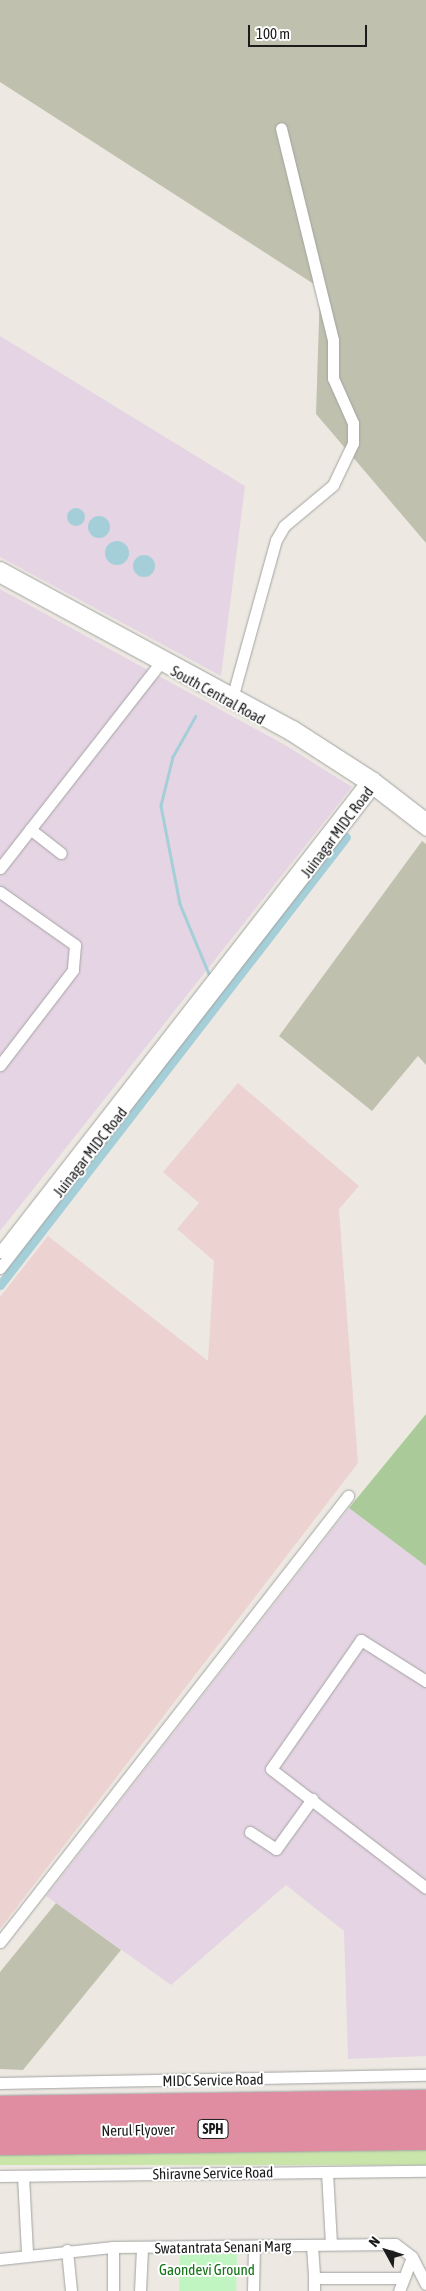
<!DOCTYPE html>
<style>
body{margin:0}
#map{position:relative;width:426px;height:2291px;overflow:hidden;background:#ede9e2;font-family:"Asap Condensed",sans-serif}
div>[style]{position:absolute}
[style*='--x']{left:calc(var(--x)*1px);top:calc(var(--y)*1px);width:calc(var(--w)*1px);rotate:calc(var(--a)*1deg)}
.commercial>*{inset:0;background:#edd2d2}
.industrial>*{inset:0;background:#e5d4e3}
.construction>*{inset:0;background:#c0c0ae}
.grass>*{inset:0;background:#c9e5aa;transform-origin:0 0}
.forest>*{inset:0;background:#aaca99}
.park>*{inset:0;background:#c0f5c2;transform-origin:0 0}
.water>*{inset:0;background:#a5cfd8}
.round{border-radius:50%}
.stream>*{height:2.5px;margin:-1.25px;padding:0 1.25px;transform-origin:1.25px;border-radius:1.25px;background:#a5cfd8}
.canal>*{height:9px;margin:-4.5px;padding:0 4.5px;transform-origin:4.5px;border-radius:4.5px;background:#a5cfd8}
.roads{filter:drop-shadow(0 0 1px #a3a3a3) drop-shadow(0 0 1px #a3a3a3)}
.minor>*{height:11px;margin:-5.5px;padding:0 5.5px;transform-origin:5.5px;border-radius:5.5px;background:#fff}
.highway>*{height:18px;margin:-9px;padding:0 9px;transform-origin:9px;border-radius:9px;background:#e08da1}
span{translate:-50% -50%;white-space:nowrap;text-align:center;line-height:1.15;-webkit-text-stroke:4px #fff;paint-order:stroke}
.shield-label span{padding:1px 4px;background:#fff;border:1px solid;border-radius:4px;-webkit-text-stroke-width:0}
.shield-label{font-size:14px;color:#1c1c1c;font-weight:700}
.street-label{font-size:15px;color:#1c1c1c}
.park-label{font-size:15px;color:#127215}
.north{position:absolute;left:361px;top:2226px;width:50px;height:50px;-webkit-text-stroke:4px #fff;paint-order:stroke;rotate:309deg;font-size:14px;font-weight:700;line-height:20px;text-align:center;color:#1c1c1c}
.north::after{content:'';display:block;margin:auto;width:18px;height:22px;background:#1c1c1c;clip-path:polygon(50% 0,100% 100%,50% 72%,0 100%)}
.scale{position:absolute;left:248px;top:25px;width:119px;height:22px;box-sizing:border-box;border:2px solid #1c1c1c;border-top:0;padding-left:6px;font-size:15px;line-height:18px;white-space:nowrap;color:#1c1c1c;-webkit-text-stroke:4px #fff;paint-order:stroke}
</style>
<div id="map">
<div class="commercial">
<div style="clip-path:polygon(238px 1083px,359px 1186px,339px 1209px,358px 1463px,0 1929px,0 1297px,48px 1236px,208px 1361px,214px 1261px,177px 1229px,199px 1203px,163px 1172px)"></div>
</div>
<div class="industrial">
<div style="clip-path:polygon(0 336px,245px 486px,221px 676px,0 557px)"></div>
<div style="clip-path:polygon(0 589px,285px 745px,352px 787px,0 1231px)"></div>
<div style="clip-path:polygon(349px 1508px,426px 1566px,426px 2056px,348px 2059px,344px 1931px,286px 1885px,171px 1985px,46px 1896px)"></div>
</div>
<div class="construction">
<div style="clip-path:polygon(0 0,426px 0,426px 543px,316px 414px,320px 288px,0 82px)"></div>
<div style="clip-path:polygon(422px 841px,426px 844px,426px 1065px,418px 1056px,372px 1111px,279px 1036px)"></div>
<div style="clip-path:polygon(56px 1903px,121px 1950px,23px 2070px,0 2069px,0 1972px)"></div>
</div>
<div class="grass">
<div style="left:426px;top:2150px;width:15px;height:426px;rotate:90deg"></div>
</div>
<div class="forest">
<div style="clip-path:polygon(426px 1414px,426px 1566px,349px 1508px)"></div>
</div>
<div class="park">
<div style="left:180px;top:2249px;width:57px;height:42px;rotate:1deg"></div>
</div>
<div class="water">
<div class="round" style="left:67px;top:508px;width:18px;height:18px"></div>
<div class="round" style="left:88px;top:516px;width:22px;height:22px"></div>
<div class="round" style="left:105px;top:541px;width:24px;height:24px"></div>
<div class="round" style="left:133px;top:555px;width:22px;height:22px"></div>
</div>
<div class="stream">
<div style="--x:196;--y:716;--w:47;--a:119.3"></div>
<div style="--x:173;--y:757;--w:50;--a:103.8"></div>
<div style="--x:161;--y:806;--w:100;--a:79"></div>
<div style="--x:180;--y:904;--w:78;--a:67.4"></div>
</div>
<div class="canal">
<div style="--x:0;--y:1285;--w:566;--a:-52.32"></div>
</div>
<div class="roads">
<div class="minor">
<div style="--x:0;--y:567;--w:333;--a:28.5"></div>
<div style="--x:293;--y:726;--w:96;--a:32.7"></div>
<div style="--x:374;--y:778;--w:66;--a:37.6"></div>
<div style="--x:0;--y:577;--w:329;--a:28.5"></div>
<div style="--x:289;--y:734;--w:90;--a:32.8"></div>
<div style="--x:365;--y:783;--w:77;--a:37.6"></div>
<div style="--x:231;--y:702;--w:168;--a:-74.5"></div>
<div style="--x:276;--y:540;--w:16;--a:-60"></div>
<div style="--x:284;--y:526;--w:64;--a:-39.9"></div>
<div style="--x:333;--y:485;--w:47;--a:-64.5"></div>
<div style="--x:353;--y:443;--w:20;--a:-90"></div>
<div style="--x:353;--y:423;--w:49;--a:-114"></div>
<div style="--x:333;--y:378;--w:38;--a:-90"></div>
<div style="--x:333;--y:340;--w:218;--a:-103.8"></div>
<div style="--x:30;--y:829;--w:39;--a:38"></div>
<div style="--x:0;--y:868;--w:266;--a:-52"></div>
<div style="--x:0;--y:892;--w:92;--a:35.2"></div>
<div style="--x:75;--y:945;--w:25;--a:95"></div>
<div style="--x:73;--y:970;--w:120;--a:127.5"></div>
<div style="--x:0;--y:1252;--w:594;--a:-52.11"></div>
<div style="--x:365;--y:783;--w:10;--a:-29"></div>
<div style="--x:0;--y:1268;--w:608;--a:-52.15"></div>
<div style="--x:373;--y:788;--w:10;--a:-84"></div>
<div style="--x:426;--y:1681;--w:77;--a:-147.8"></div>
<div style="--x:361;--y:1640;--w:157;--a:124.9"></div>
<div style="--x:271;--y:1769;--w:195;--a:37.5"></div>
<div style="--x:250;--y:1832;--w:31;--a:33"></div>
<div style="--x:276;--y:1849;--w:62;--a:-54.2"></div>
<div style="--x:0;--y:1942;--w:566;--a:-52.04"></div>
<div style="--x:0;--y:2083;--w:426;--a:-1.1"></div>
<div style="--x:327;--y:2172;--w:72;--a:86.8"></div>
<div style="--x:0;--y:2176;--w:426;--a:-0.7"></div>
<div style="--x:23;--y:2176;--w:77;--a:87"></div>
<div style="--x:312;--y:2246;--w:32;--a:86"></div>
<div style="--x:67;--y:2250;--w:41;--a:84.4"></div>
<div style="--x:0;--y:2259;--w:114;--a:-6.1"></div>
<div style="--x:113;--y:2247;--w:282;--a:-0.6"></div>
<div style="--x:395;--y:2244;--w:21;--a:37"></div>
<div style="--x:412;--y:2257;--w:30;--a:63"></div>
<div style="--x:113;--y:2291;--w:44;--a:-90"></div>
<div style="--x:140;--y:2291;--w:43;--a:-87.3"></div>
<div style="--x:253;--y:2291;--w:44;--a:-88.7"></div>
<div style="--x:314;--y:2291;--w:13;--a:-90"></div>
<div style="--x:314;--y:2278;--w:88;--a:0"></div>
<div style="--x:399;--y:2291;--w:36;--a:-69"></div>
</div>
<div class="highway">
<div style="--x:0;--y:2105;--w:426;--a:-0.8"></div>
<div style="--x:0;--y:2118;--w:426;--a:-0.7"></div>
<div style="--x:0;--y:2131;--w:426;--a:-0.5"></div>
<div style="--x:0;--y:2146;--w:426;--a:-0.7"></div>
</div>
</div>
<div class="shield-label">
<span style="left:213px;top:2129px">SPH</span>
</div>
<div class="street-label">
<span style="left:218px;top:695px;rotate:29deg">South Central Road</span>
<span style="left:337px;top:832px;rotate:-53deg">Juinagar MIDC Road</span>
<span style="left:90px;top:1152px;rotate:-52deg">Juinagar MIDC Road</span>
<span style="left:213px;top:2080px;rotate:-1deg">MIDC Service Road</span>
<span style="left:138px;top:2130px;rotate:-1deg">Nerul Flyover</span>
<span style="left:213px;top:2173px;rotate:-1deg">Shiravne Service Road</span>
<span style="left:223px;top:2247px;rotate:-1deg">Swatantrata Senani Marg</span>
</div>
<div class="park-label">
<span style="left:207px;top:2270px">Gaondevi Ground</span>
</div>
<div class="north">N</div>
<div class="scale">100 m</div>
</div>
